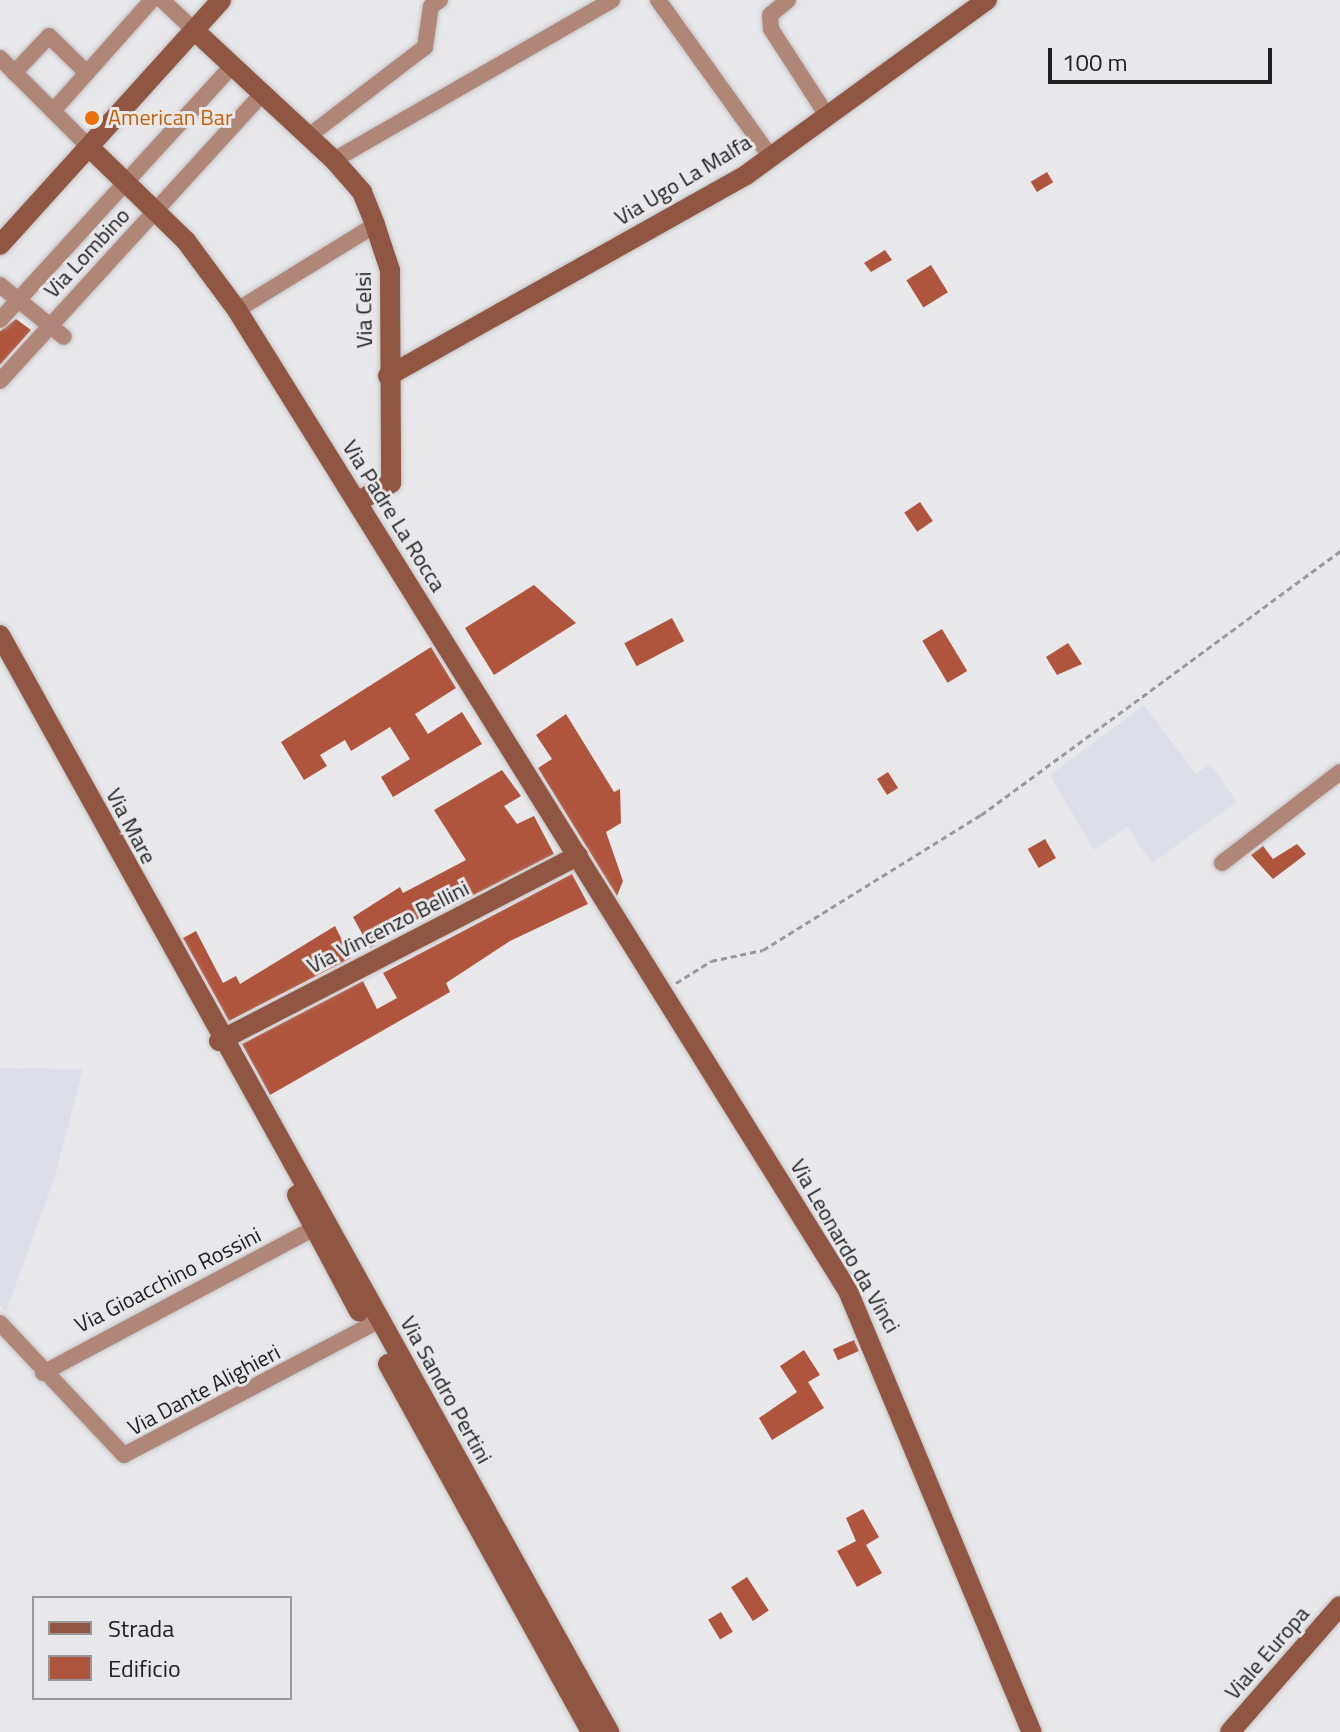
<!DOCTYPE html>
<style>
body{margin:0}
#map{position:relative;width:1340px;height:1732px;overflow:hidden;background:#e8e8eb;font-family:"Titillium Web",sans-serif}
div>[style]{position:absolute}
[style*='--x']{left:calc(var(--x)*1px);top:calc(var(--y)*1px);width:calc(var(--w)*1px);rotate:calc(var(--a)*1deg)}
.built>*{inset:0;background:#dddee9}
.building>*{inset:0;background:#af553e;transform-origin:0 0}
.path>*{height:3px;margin-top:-1.5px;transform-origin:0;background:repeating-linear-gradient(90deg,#98989a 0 6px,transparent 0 10px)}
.roads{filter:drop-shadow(0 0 2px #c4c4c7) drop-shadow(0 0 2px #c4c4c7)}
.street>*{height:16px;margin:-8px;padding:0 8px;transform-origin:8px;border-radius:8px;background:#af8678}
.secondary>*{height:20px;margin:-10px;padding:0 10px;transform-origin:10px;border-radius:10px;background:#905642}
.dots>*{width:22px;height:22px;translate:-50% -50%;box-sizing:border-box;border:4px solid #e8e8eb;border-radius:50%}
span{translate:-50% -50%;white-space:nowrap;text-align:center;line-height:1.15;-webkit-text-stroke:6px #e8e8eb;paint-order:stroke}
.food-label{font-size:22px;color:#c56008}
.left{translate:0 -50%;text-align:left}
.street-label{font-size:22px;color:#212122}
.legend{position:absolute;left:32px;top:1596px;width:260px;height:104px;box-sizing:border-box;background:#e8e8eb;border:2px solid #98989b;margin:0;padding:10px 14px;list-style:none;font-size:24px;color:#212122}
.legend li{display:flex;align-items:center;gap:16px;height:40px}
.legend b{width:40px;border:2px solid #98989b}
.scale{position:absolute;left:1048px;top:48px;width:224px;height:36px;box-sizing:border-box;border:4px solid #212122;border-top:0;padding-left:10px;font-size:24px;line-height:28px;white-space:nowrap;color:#212122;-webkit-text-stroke:6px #e8e8eb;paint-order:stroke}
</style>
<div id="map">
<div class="built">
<div style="clip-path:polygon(1144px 705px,1196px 774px,1210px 764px,1237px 802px,1152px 863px,1127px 827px,1094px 850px,1050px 775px)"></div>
<div style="clip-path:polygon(0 1068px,83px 1069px,54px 1179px,6px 1312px,0 1305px)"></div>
</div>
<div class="building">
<div style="left:1047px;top:172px;width:12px;height:19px;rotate:59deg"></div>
<div style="clip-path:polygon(885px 250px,892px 260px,871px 272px,864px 263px)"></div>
<div style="left:931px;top:265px;width:32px;height:29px;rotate:58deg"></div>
<div style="clip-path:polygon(16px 319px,31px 330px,0 365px,0 331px)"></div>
<div style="left:920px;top:502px;width:23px;height:19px;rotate:56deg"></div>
<div style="clip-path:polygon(534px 585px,576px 623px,494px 675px,465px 628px)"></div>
<div style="left:672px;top:618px;width:26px;height:54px;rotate:62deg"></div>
<div style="left:942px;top:629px;width:49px;height:23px;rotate:59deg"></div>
<div style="clip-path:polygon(1068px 643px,1082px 664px,1057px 675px,1046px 657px)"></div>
<div style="clip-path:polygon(431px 647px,456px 688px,415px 714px,428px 734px,462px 712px,482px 744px,393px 797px,381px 777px,410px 759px,390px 727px,351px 751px,345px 740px,320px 755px,327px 766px,304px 780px,281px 742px)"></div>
<div style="clip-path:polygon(566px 714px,614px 792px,620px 789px,621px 823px,606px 832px,623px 881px,617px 896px,538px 768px,552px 759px,536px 735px)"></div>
<div style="clip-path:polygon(502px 770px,521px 796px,504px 806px,517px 824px,534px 816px,554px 854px,452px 906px,449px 900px,370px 948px,353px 917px,400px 887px,403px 893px,466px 860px,434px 810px)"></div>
<div style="left:888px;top:772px;width:19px;height:13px;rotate:58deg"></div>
<div style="left:1045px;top:839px;width:22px;height:20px;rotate:60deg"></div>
<div style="clip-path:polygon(1297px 844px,1306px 854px,1273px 879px,1251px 855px,1263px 846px,1273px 859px)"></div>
<div style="clip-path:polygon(572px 874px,588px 904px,510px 941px,446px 983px,450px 992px,270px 1095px,242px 1044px,363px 981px,377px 1009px,397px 998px,383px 973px)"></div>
<div style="clip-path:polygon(335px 926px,351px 958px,229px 1021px,183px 938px,196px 931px,223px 983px,236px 976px,240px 984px)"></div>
<div style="left:854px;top:1340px;width:12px;height:23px;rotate:66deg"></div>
<div style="clip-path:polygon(804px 1350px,820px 1375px,808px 1382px,824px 1408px,772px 1440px,759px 1418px,797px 1392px,780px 1366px)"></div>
<div style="clip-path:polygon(863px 1509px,879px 1537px,866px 1545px,882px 1573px,857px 1587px,837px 1551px,856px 1541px,846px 1518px)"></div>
<div style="left:747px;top:1577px;width:40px;height:19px;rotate:57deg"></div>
<div style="left:721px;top:1612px;width:23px;height:15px;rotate:59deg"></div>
</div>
<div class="path">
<div style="--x:676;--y:983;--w:41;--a:-32.2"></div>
<div style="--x:711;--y:961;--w:53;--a:-11.9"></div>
<div style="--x:763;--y:950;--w:256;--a:-31.8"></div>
<div style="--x:981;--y:815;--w:446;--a:-36.3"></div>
</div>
<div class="roads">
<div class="street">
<div style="--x:162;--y:0;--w:44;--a:43.2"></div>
<div style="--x:658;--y:0;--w:192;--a:54.3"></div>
<div style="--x:788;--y:0;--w:23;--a:140"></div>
<div style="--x:770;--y:15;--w:14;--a:86"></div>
<div style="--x:771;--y:29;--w:101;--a:57.1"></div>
<div style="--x:0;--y:58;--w:126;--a:45"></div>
<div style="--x:14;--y:73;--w:51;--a:-46.6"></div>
<div style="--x:49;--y:36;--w:53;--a:44.2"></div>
<div style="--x:53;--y:111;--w:149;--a:-48.3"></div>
<div style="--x:310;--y:135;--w:145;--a:-37.4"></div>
<div style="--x:425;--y:47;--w:41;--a:-81.7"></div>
<div style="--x:431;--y:6;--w:11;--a:-34"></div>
<div style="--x:334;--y:160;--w:321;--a:-29.9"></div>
<div style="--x:0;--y:285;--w:82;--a:39.1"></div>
<div style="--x:237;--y:310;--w:162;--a:-31.6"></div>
<div style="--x:0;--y:320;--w:345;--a:-47.6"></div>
<div style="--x:0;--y:381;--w:391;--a:-47.6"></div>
<div style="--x:1222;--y:863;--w:149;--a:-37.6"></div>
<div style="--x:0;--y:1323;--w:181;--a:46.8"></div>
<div style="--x:124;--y:1455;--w:289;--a:-27.8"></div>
<div style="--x:43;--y:1373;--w:319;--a:-28.1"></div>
</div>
<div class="secondary">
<div style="--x:194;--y:30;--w:191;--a:42.9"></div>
<div style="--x:334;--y:160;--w:43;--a:48.8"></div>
<div style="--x:362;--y:192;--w:35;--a:68"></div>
<div style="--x:375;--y:225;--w:47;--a:71.6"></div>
<div style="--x:390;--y:270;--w:213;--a:89.7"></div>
<div style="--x:391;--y:483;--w:39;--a:151"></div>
<div style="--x:89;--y:147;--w:135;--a:44.1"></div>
<div style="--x:186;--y:241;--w:86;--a:53.5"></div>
<div style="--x:237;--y:310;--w:1156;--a:58.08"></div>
<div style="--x:848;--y:1291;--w:478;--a:67.4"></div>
<div style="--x:0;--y:245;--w:330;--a:-47.9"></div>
<div style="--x:388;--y:376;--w:411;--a:-29.3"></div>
<div style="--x:746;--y:175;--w:298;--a:-36"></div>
<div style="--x:0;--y:635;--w:1255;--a:60.96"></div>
<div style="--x:219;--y:1041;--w:404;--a:-27.3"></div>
<div style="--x:297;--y:1195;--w:132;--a:61.9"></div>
<div style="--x:388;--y:1364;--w:420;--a:61.1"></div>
<div style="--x:1230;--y:1732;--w:167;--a:-48.9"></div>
</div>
</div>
<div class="dots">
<div style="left:92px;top:118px;background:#e8710a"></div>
</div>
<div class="food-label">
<span class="left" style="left:108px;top:118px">American Bar</span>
</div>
<div class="street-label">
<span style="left:683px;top:180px;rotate:-31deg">Via Ugo La Malfa</span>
<span style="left:87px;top:253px;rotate:-47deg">Via Lombino</span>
<span style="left:364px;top:310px;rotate:-91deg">Via Celsi</span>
<span style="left:394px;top:516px;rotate:58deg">Via Padre La Rocca</span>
<span style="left:131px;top:826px;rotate:62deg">Via Mare</span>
<span style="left:388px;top:927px;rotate:-27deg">Via Vincenzo Bellini</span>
<span style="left:845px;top:1246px;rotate:60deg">Via Leonardo da Vinci</span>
<span style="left:168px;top:1280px;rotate:-27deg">Via Gioacchino Rossini</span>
<span style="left:204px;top:1390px;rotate:-28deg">Via Dante Alighieri</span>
<span style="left:446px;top:1390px;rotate:61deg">Via Sandro Pertini</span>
<span style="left:1267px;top:1653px;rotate:-49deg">Viale Europa</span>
</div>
<ul class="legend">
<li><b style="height:10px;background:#905642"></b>Strada</li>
<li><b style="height:22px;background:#af553e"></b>Edificio</li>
</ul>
<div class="scale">100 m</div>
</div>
